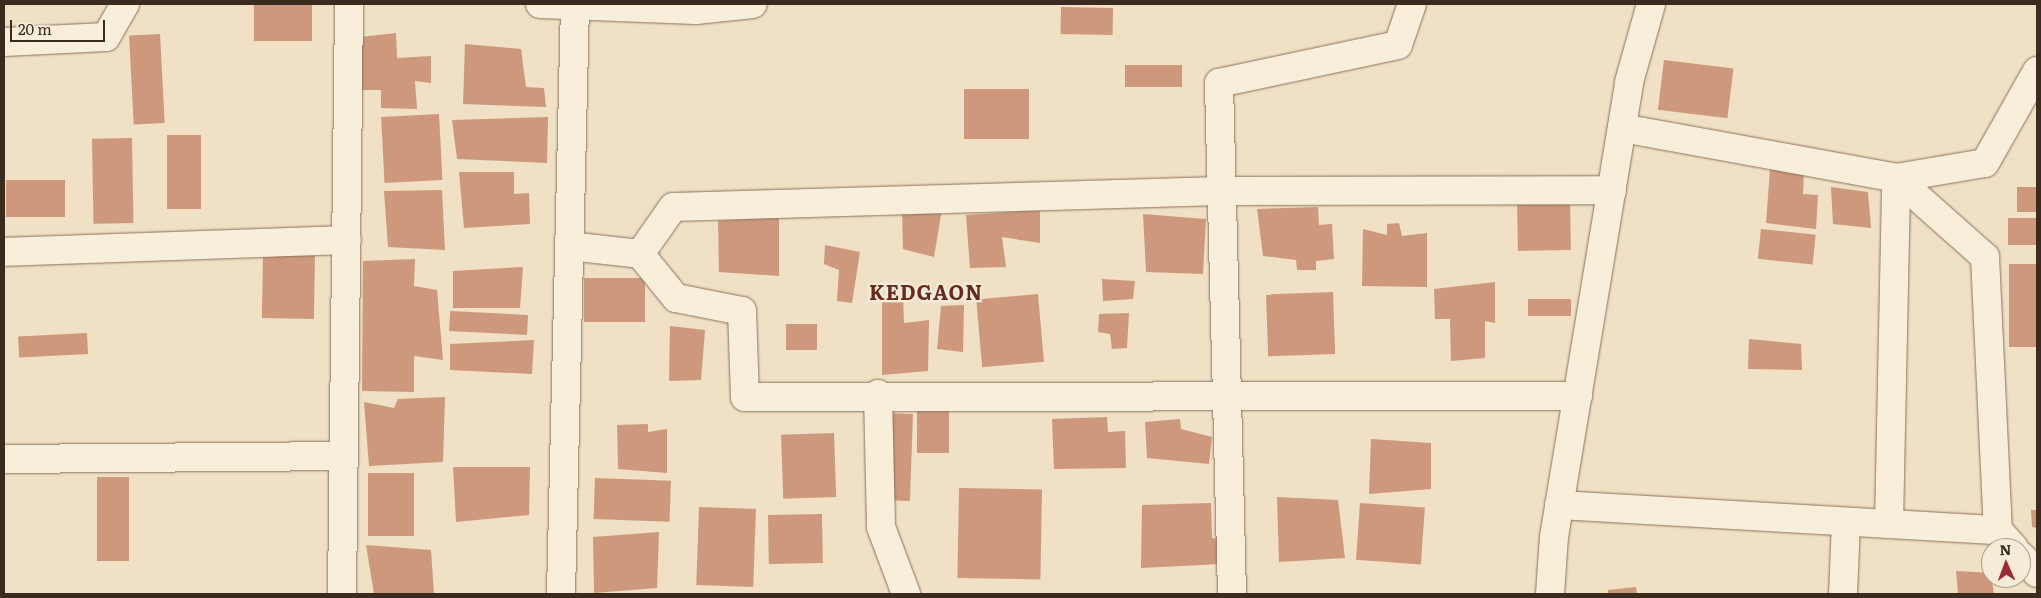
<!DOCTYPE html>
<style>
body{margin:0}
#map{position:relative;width:2041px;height:598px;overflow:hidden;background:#efe0c6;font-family:Literata,serif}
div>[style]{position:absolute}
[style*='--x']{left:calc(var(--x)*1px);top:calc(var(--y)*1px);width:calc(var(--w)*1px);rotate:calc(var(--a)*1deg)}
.building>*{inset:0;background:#cd987c;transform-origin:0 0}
.roads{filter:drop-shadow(0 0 1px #8b715b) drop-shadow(0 0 1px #8b715b)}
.minor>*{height:28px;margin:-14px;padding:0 14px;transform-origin:14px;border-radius:14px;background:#f9eeda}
span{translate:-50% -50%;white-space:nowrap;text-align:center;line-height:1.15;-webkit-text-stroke:4.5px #f6ebd6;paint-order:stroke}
.district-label{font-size:20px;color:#68291e;font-weight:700;letter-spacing:1px}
.frame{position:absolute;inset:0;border:5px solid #3b2b1f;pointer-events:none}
.north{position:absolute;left:1981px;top:538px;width:50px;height:50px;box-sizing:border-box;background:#f6ebd6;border:1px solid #ab9e8d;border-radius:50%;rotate:358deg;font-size:14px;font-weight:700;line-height:20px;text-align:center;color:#3b2b1f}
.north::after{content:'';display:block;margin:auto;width:18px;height:22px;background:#9a2b33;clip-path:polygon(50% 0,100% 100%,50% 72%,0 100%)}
.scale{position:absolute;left:10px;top:20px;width:95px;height:22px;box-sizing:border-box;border:2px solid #3b2b1f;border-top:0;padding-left:6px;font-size:15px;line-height:18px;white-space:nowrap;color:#3b2b1f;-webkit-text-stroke:4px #f6ebd6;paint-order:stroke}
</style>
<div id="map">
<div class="building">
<div style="left:254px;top:4px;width:58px;height:37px"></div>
<div style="left:1061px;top:7px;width:52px;height:27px;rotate:1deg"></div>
<div style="clip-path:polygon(396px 33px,397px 58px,431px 56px,431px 83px,415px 81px,417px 109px,381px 108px,381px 90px,358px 90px,360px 37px)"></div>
<div style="left:160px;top:34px;width:89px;height:31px;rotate:87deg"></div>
<div style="clip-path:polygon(465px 44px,521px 49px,526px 87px,544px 88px,546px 107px,463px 104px)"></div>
<div style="left:1664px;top:60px;width:70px;height:50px;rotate:7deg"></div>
<div style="left:1125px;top:65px;width:57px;height:22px"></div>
<div style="left:1029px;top:89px;width:50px;height:65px;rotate:90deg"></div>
<div style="left:439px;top:114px;width:66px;height:58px;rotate:87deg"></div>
<div style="clip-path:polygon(548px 117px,547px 163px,457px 159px,452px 120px)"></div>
<div style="left:167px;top:135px;width:34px;height:74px"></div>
<div style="left:132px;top:138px;width:85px;height:40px;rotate:89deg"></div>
<div style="clip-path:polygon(1770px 169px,1804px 171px,1803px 194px,1818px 195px,1816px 229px,1766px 223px)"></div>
<div style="clip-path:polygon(459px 172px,514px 172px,514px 194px,529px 193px,530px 224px,464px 228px)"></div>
<div style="left:65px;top:180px;width:37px;height:59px;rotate:90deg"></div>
<div style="clip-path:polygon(1831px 187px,1868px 192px,1871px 228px,1833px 224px)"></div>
<div style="left:2017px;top:187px;width:20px;height:25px"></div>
<div style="clip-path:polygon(442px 190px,445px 250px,388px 247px,384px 191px)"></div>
<div style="left:1570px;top:198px;width:52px;height:53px;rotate:89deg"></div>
<div style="clip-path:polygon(1318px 207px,1319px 225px,1332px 224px,1334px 259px,1316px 261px,1316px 270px,1297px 270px,1296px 260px,1263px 256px,1257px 209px)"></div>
<div style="clip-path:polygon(942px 209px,934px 257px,903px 249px,902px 212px)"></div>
<div style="clip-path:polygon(1040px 210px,1040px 243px,1002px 237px,1006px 267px,970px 268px,966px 215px)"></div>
<div style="clip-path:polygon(1143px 214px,1206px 219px,1203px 274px,1146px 272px)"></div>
<div style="clip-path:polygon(779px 217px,779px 276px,719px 272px,718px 221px)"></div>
<div style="left:2037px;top:218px;width:27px;height:29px;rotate:90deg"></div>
<div style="clip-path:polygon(1399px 223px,1402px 236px,1427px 233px,1427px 287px,1362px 286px,1363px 229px,1387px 235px,1387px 224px)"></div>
<div style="left:1761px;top:229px;width:55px;height:30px;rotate:6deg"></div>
<div style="clip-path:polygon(825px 245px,860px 252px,852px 303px,837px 301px,839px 270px,824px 264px)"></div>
<div style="left:263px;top:255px;width:52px;height:63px;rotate:1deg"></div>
<div style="clip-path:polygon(415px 259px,414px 286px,437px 290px,443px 360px,414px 356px,414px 392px,362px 391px,363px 261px)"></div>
<div style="left:2009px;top:264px;width:28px;height:83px"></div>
<div style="clip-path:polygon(523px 267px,520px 308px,453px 308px,453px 271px)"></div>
<div style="left:584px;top:278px;width:61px;height:44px"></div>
<div style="clip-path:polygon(1102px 279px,1135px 281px,1133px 299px,1103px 301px)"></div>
<div style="clip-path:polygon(1495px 282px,1495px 323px,1485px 321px,1485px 358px,1451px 361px,1450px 319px,1435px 319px,1434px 289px)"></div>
<div style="left:1333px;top:292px;width:62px;height:67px;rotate:88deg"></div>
<div style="left:1038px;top:294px;width:68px;height:62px;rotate:85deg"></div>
<div style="clip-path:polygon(903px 295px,904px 323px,929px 320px,928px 371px,882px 375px,882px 296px)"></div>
<div style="left:1571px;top:299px;width:17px;height:43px;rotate:90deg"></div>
<div style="clip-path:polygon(964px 305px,963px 352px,937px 349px,941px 306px)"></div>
<div style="clip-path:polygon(1129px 313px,1127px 348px,1112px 349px,1110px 334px,1098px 332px,1099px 314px)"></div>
<div style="left:528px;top:315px;width:20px;height:78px;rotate:93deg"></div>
<div style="left:786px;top:324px;width:31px;height:26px"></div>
<div style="clip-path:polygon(670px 326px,705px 330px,701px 380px,669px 381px)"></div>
<div style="left:87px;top:333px;width:21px;height:69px;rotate:87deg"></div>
<div style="clip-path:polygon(1749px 339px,1801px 344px,1802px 370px,1748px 369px)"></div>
<div style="clip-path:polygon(534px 340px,532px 374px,450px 370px,450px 344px)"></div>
<div style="clip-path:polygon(445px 397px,443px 462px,369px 466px,364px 402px,394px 408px,398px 399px)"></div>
<div style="left:949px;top:411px;width:42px;height:32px;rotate:90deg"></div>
<div style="left:884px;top:413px;width:29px;height:87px;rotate:2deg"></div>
<div style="clip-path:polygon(1107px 417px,1108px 432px,1125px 431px,1126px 468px,1054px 469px,1052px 419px)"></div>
<div style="clip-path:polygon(1180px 419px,1181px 429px,1212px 437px,1209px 464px,1147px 458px,1145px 422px)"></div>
<div style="clip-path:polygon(648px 424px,648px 432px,667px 429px,667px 473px,618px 469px,617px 425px)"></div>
<div style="left:834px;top:433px;width:64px;height:53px;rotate:88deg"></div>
<div style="clip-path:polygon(1371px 439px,1431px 443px,1431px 489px,1369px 494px)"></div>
<div style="clip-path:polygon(453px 467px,530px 467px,529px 515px,456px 522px)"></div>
<div style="left:414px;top:473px;width:63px;height:46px;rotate:90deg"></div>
<div style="left:97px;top:477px;width:32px;height:84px"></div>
<div style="left:595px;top:478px;width:76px;height:41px;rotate:2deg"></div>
<div style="left:959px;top:488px;width:83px;height:90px;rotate:1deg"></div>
<div style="clip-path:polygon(1277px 497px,1338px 500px,1345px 558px,1279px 562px)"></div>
<div style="clip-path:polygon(1211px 503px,1212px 538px,1220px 539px,1221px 564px,1141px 568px,1142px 505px)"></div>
<div style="left:1360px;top:503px;width:65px;height:57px;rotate:4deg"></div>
<div style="left:699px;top:507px;width:57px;height:78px;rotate:2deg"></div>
<div style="clip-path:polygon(2031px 510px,2037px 510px,2037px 528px,2032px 527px)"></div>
<div style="left:822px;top:514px;width:49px;height:54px;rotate:89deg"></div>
<div style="clip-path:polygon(659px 532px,657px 588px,594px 593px,593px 537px)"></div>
<div style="clip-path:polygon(366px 545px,431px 550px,434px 594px,374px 594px)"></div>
<div style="clip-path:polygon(1956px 571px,1991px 573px,1994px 594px,1958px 594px)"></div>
<div style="clip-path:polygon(1636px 587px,1637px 594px,1608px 594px,1608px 590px)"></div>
</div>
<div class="roads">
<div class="minor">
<div style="--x:540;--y:4;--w:156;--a:2.2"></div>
<div style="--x:696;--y:10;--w:57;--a:-6"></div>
<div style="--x:4;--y:42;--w:102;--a:-2.8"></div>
<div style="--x:106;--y:37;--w:38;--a:-60"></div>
<div style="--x:1622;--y:128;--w:279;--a:10.3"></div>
<div style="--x:1896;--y:178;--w:119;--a:41.6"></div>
<div style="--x:1985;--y:257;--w:273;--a:87.3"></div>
<div style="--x:569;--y:246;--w:71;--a:6.4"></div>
<div style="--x:640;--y:254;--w:57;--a:50.7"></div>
<div style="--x:676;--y:298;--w:67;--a:11.1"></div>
<div style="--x:742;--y:311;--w:86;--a:88"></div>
<div style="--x:745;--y:397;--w:833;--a:-0.07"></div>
<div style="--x:4;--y:252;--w:343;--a:-2"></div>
<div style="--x:640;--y:254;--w:57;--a:-54.9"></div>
<div style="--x:673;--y:207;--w:549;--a:-1.67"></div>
<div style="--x:1222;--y:191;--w:390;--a:-0.1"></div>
<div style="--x:878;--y:394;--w:133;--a:88.7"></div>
<div style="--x:881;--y:527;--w:72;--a:69.5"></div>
<div style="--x:4;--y:459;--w:340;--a:-0.5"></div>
<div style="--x:1559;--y:505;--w:440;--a:3.3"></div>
<div style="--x:1998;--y:530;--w:24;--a:48"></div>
<div style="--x:1889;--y:524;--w:346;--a:-88.8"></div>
<div style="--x:1896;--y:178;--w:90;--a:-9.6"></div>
<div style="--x:1985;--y:163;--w:106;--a:-60.5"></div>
<div style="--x:2021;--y:556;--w:23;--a:47"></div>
<div style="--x:342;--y:594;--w:590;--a:-89.32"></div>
<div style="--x:561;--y:594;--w:589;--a:-88.64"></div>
<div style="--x:1232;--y:594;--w:511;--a:-91.46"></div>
<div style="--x:1219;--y:83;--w:183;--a:-12"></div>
<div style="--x:1398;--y:45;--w:43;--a:-71.1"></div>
<div style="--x:1550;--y:594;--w:57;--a:-86"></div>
<div style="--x:1554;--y:537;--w:461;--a:-80.6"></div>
<div style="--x:1629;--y:82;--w:81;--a:-74.2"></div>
<div style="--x:1843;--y:594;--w:72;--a:-87.6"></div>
</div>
</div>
<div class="district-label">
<span style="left:926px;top:291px">KEDGAON</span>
</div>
<div class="frame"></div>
<div class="north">N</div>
<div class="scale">20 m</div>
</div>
